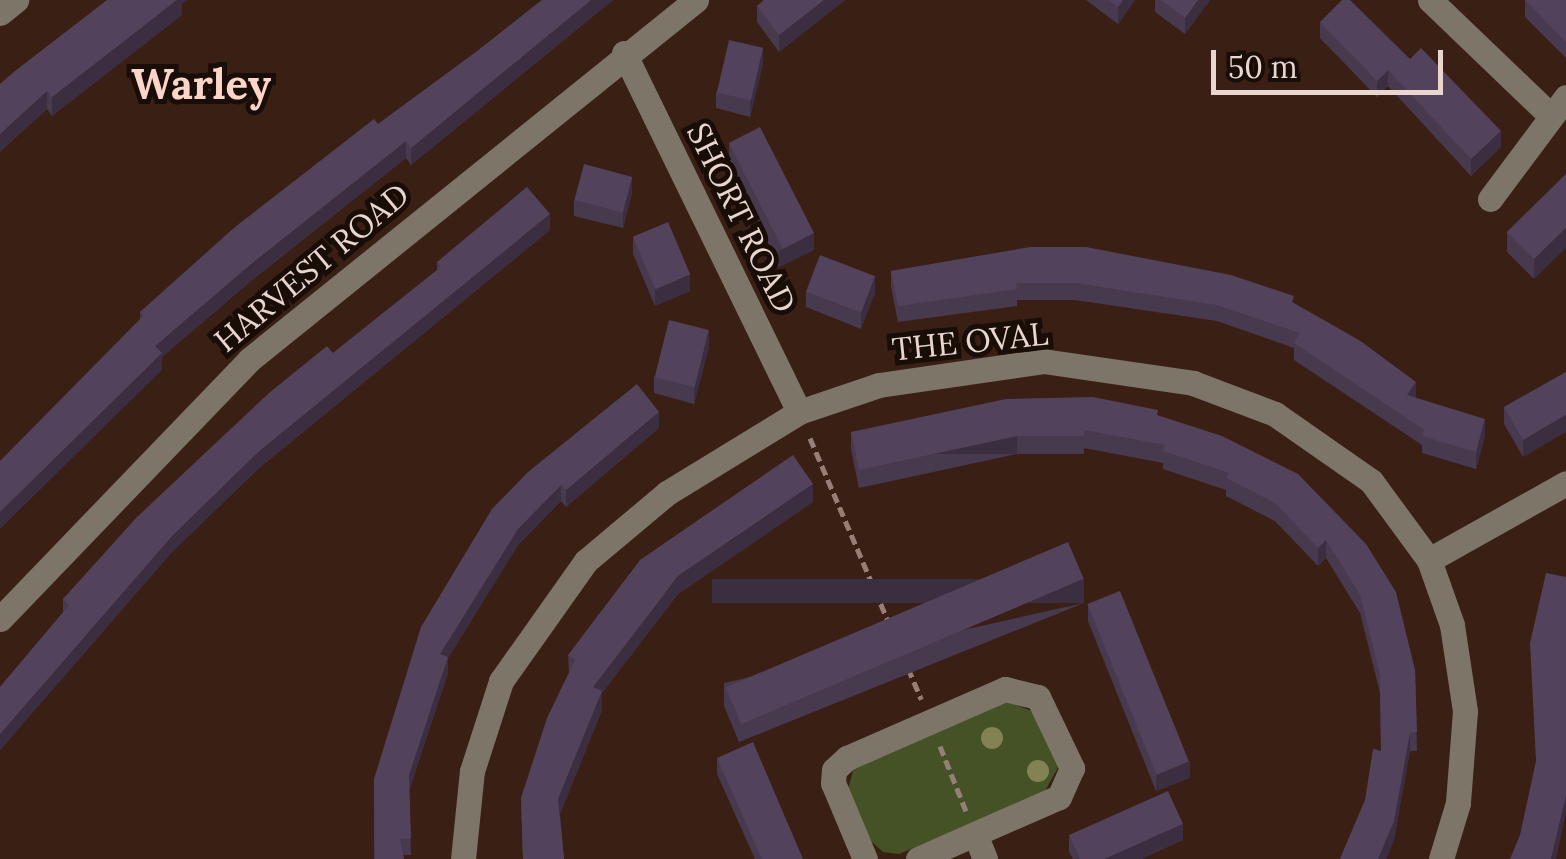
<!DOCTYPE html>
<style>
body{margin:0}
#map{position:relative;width:1566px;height:859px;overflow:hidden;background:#3a1f15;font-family:Lora,serif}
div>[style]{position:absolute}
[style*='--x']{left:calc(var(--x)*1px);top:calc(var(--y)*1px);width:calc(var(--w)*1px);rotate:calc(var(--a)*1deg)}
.green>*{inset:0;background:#455225}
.path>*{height:5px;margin-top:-2.5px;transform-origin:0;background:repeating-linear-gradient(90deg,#967f77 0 10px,transparent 0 15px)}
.minor>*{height:25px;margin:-12.5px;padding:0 12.5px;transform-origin:12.5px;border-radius:12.5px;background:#7c7568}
.trees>*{width:22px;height:22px;margin:-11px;border-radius:50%;background:#828255}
.wall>*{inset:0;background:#47394e}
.shaded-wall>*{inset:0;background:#3a2e40;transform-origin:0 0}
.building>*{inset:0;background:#53425b;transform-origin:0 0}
span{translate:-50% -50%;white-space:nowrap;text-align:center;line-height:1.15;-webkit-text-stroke:10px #190d08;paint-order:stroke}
.street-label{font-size:32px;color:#e9d6cf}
.district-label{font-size:42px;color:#fbd5c7;font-weight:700}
.scale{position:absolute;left:1211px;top:50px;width:232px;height:45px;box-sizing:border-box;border:5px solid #e9d6cf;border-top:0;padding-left:12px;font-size:30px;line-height:35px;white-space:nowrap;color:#e9d6cf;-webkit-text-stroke:8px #190d08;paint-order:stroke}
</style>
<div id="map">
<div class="green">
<div style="clip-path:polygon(1007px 701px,1034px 712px,1060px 764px,1044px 793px,899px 854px,883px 852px,861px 832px,846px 797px,854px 767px)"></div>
</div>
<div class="path">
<div style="--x:810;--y:438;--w:199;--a:66.9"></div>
<div style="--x:908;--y:668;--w:34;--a:67"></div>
<div style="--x:940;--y:746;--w:70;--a:68.2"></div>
</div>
<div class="minor">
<div style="--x:1430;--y:0;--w:163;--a:43.8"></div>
<div style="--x:0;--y:13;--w:21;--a:-39"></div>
<div style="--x:624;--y:53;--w:399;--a:64"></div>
<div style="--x:1490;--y:199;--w:127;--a:-53.3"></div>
<div style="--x:1429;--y:560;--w:157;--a:-29.3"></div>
<div style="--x:0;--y:619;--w:359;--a:-46.1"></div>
<div style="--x:249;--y:360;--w:574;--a:-38.85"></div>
<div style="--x:975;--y:834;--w:27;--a:68"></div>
<div style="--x:463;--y:859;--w:88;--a:-84.2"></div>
<div style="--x:472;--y:771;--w:95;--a:-72.1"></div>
<div style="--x:501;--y:681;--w:147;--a:-54.7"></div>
<div style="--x:586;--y:561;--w:106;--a:-40"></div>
<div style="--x:667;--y:493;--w:155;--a:-31.5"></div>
<div style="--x:799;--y:412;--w:84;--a:-18.6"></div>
<div style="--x:879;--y:385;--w:166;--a:-8.3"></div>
<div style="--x:1043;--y:361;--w:152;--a:8.3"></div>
<div style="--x:1193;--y:383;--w:88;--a:20.7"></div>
<div style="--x:1275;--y:414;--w:117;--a:34.9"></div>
<div style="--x:1371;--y:481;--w:98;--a:53.7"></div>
<div style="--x:1429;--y:560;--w:69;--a:70.5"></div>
<div style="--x:1452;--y:625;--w:87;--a:81.4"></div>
<div style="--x:1465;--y:711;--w:92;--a:94.4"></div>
<div style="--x:1458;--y:803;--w:59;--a:106.9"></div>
<div style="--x:865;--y:859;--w:82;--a:-112.8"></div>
<div style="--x:833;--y:783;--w:13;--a:-86"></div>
<div style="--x:834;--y:770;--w:18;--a:-43"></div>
<div style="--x:847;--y:758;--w:172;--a:-23.6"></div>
<div style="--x:1005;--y:689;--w:34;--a:14"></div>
<div style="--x:1038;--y:697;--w:79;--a:64.4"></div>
<div style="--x:1072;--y:768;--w:32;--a:114"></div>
<div style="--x:1059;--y:797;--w:154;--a:156.3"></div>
</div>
<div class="trees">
<div style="left:992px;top:738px"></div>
<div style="left:1038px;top:771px"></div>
</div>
<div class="wall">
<div style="clip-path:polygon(542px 0,613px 0,411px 165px,406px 158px,251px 281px,162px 357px,162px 370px,140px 320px,140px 312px,378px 124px,476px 52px)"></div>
<div style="clip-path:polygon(764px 0,845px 0,779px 52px,757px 22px,757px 6px)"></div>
<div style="clip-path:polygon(1086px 0,1135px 0,1118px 24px)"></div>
<div style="clip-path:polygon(1155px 0,1210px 0,1185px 34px,1155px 12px)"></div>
<div style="clip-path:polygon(1525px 0,1566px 0,1566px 58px,1525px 17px)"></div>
<div style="clip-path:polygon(182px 4px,182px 15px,52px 116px,47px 109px,0 152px,0 84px)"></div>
<div style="clip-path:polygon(1320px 22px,1410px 59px,1501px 147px,1471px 176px,1388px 86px,1377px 97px,1320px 38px)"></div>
<div style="clip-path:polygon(763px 64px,750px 117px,716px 108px,716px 92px)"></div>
<div style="clip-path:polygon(729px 143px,814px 250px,779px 267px,729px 159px)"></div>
<div style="clip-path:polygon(1566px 174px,1534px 279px,1507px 252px,1507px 232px)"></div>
<div style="clip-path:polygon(632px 193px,623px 228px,574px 216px,574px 200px)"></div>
<div style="clip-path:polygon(550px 230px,258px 469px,172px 552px,0 750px,0 687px,63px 613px,63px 599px,333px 353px,437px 270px,437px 262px)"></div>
<div style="clip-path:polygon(633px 237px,690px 291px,655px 306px,633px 254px)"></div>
<div style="clip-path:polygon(1031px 247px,1294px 304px,1416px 398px,1485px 436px,1476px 469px,1422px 453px,1422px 445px,1294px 360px,1294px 348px,1217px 321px,1075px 300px,1017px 300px,1017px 306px,898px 322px,891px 287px,891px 271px)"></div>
<div style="clip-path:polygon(806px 291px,875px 293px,861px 329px,806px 307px)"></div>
<div style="clip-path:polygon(709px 347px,694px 404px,654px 393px,654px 377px)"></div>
<div style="clip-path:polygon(1566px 372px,1523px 457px,1504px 424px,1504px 407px)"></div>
<div style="clip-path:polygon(1158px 416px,1298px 474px,1415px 670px,1417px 751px,1410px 751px,1394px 840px,1386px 859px,1340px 859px,1365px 800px,1381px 751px,1380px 693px,1360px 613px,1326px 558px,1318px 566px,1275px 521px,1226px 496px,1226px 490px,1163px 469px,1163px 463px,1084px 448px,1084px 454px,1017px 454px,859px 488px,851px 450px,851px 432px)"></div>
<div style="clip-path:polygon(659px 428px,566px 507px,561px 501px,518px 545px,448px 658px,448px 673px,409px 790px,411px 855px,403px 855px,404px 859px,374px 859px,374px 779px,492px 509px)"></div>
<div style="clip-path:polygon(813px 502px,678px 594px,602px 693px,602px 710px,560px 814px,564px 859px,523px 859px,521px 798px,569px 674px,568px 655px)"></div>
<div style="clip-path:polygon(1084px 603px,739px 742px,724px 706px,724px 683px)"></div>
<div style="clip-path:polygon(1088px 604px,1190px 778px,1156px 791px,1088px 621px)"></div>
<div style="clip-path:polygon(717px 758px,803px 859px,755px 859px,717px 774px)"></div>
<div style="clip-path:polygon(1069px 835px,1183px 840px,1141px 859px,1073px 859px,1069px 852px)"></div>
</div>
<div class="shaded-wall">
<div style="clip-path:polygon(177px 0,188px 0,182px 4px,182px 15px,52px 116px,52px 97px)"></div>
<div style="clip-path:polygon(591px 0,613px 0,411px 165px,411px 148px)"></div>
<div style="clip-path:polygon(824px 0,845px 0,779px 52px,779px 35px)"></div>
<div style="clip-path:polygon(1123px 0,1135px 0,1118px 24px,1118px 7px)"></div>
<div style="clip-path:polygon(1198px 0,1210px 0,1185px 34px,1185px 18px)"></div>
<div style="clip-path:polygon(763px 48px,763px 64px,750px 117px,750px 101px)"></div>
<div style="clip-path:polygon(1388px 70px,1388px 86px,1377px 97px,1377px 81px)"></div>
<div style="clip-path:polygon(47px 91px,47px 109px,0 152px,0 134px)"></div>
<div style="clip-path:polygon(1501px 131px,1501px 147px,1471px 176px,1471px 159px)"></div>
<div style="clip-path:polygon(406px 141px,406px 158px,251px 281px,162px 357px,162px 370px,0 529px,0 512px,155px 346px,251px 264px)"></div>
<div style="clip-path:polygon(632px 177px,632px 193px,623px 228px,623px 212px)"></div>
<div style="clip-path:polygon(550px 214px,550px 230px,258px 469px,172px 552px,0 750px,0 734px,172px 536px,258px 452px)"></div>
<div style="clip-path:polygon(1566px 228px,1566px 248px,1534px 279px,1534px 259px)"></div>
<div style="clip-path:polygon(814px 233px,814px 250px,779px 267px,779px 251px)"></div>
<div style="clip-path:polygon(690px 275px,690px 291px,655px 306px,655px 289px)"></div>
<div style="clip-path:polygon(875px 276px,875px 293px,861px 329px,861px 312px)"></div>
<div style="clip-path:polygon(709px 330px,709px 347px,694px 404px,694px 388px)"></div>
<div style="clip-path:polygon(1416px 382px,1416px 398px,1407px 395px)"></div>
<div style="clip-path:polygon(659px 412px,659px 428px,566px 507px,566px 490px)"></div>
<div style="clip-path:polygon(1566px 415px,1566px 432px,1523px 457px,1523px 440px)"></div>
<div style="clip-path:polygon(1485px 419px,1485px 436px,1476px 469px,1476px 452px)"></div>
<div style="left:1017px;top:436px;width:18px;height:162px;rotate:90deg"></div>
<div style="clip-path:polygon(813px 484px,813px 502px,678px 594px,602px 693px,602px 710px,558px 818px,558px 799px,593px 687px,678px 576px)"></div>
<div style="clip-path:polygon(561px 485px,561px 501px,518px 545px,448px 658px,448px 673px,409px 792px,409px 775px,440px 654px,518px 529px)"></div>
<div style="clip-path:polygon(1326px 540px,1326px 558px,1318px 566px,1318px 548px)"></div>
<div style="left:1084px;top:579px;width:24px;height:372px;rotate:90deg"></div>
<div style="clip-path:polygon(1410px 733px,1410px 751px,1394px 840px,1386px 859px,1378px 859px)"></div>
<div style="clip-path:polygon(1190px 761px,1190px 778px,1156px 791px,1156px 775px)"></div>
<div style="clip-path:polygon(1566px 796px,1566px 812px,1556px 859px,1551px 859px)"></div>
<div style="clip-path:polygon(1183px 824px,1183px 840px,1141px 859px,1104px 859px)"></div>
</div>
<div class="building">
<div style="clip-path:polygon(107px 0,177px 0,52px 97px,47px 91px,0 134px,0 84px,15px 71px)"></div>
<div style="clip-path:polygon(542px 0,591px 0,411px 148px,406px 141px,251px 264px,155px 346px,162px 353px,0 512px,0 461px,143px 316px,140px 312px,235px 227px,374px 119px,378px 124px,476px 52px)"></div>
<div style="clip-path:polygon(764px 0,824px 0,779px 35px,757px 6px)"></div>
<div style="clip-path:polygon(1109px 0,1123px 0,1118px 7px)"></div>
<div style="clip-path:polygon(1161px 0,1198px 0,1185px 18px)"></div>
<div style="clip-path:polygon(1342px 0,1350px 0,1410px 59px,1421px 48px,1501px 131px,1471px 159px,1388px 70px,1377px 81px,1320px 22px)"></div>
<div style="clip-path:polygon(1525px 0,1566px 0,1566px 42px)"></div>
<div style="left:729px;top:40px;width:35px;height:54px;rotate:13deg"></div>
<div style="left:760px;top:127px;width:119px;height:35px;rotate:63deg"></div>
<div style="left:584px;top:164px;width:50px;height:37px;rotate:15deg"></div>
<div style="clip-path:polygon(1566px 174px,1566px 228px,1534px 259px,1507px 232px)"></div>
<div style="clip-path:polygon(527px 187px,550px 214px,258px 452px,172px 536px,0 734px,0 687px,69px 605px,63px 599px,137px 517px,269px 393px,327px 346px,333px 353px,441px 267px,437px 262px)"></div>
<div style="left:668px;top:222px;width:57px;height:38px;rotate:67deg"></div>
<div style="clip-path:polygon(1031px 247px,1086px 247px,1231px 275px,1294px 296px,1292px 302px,1359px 340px,1416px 382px,1407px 395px,1485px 419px,1476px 452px,1422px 436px,1424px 430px,1294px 343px,1300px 333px,1217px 305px,1075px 283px,1016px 283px,1017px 289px,898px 306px,891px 271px)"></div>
<div style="left:820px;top:255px;width:59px;height:39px;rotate:21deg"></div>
<div style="left:669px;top:320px;width:41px;height:59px;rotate:14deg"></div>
<div style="clip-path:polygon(1566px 372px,1566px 415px,1523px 440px,1504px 407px)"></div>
<div style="clip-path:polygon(637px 384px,659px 412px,566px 490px,561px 485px,518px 529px,440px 654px,448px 657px,409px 775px,411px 838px,400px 839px,404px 859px,375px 859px,374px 779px,421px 627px,492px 509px,528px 472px)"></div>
<div style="clip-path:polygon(1093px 397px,1158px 410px,1157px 415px,1222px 436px,1298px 474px,1366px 544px,1396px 592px,1415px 670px,1417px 732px,1410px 733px,1394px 821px,1378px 859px,1340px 859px,1365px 800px,1373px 749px,1381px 751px,1380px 675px,1360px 595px,1326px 540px,1318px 548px,1275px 503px,1226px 478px,1229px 473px,1163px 451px,1165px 445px,1084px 430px,1084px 436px,1017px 436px,859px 470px,851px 432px,1006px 399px)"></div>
<div style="clip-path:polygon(793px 455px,813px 484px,678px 576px,593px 687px,602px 691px,558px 799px,564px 859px,523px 859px,521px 798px,547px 718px,575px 660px,568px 655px,640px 560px)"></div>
<div style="left:1068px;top:542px;width:40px;height:372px;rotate:67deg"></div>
<div style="clip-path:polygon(1546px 573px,1566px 577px,1566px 796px,1551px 859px,1510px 859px,1520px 835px,1536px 761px,1530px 643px)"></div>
<div style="left:1120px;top:591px;width:184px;height:35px;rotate:68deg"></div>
<div style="clip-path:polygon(753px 742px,803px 859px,762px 859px,717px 758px)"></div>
<div style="clip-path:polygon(1168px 791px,1183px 824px,1104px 859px,1080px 859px,1069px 835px)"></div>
</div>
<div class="street-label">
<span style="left:741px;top:218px;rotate:64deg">SHORT ROAD</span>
<span style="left:312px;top:268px;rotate:-40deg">HARVEST ROAD</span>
<span style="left:970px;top:342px;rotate:-6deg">THE OVAL</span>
</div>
<div class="district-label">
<span style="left:201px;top:84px">Warley</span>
</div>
<div class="scale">50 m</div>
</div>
